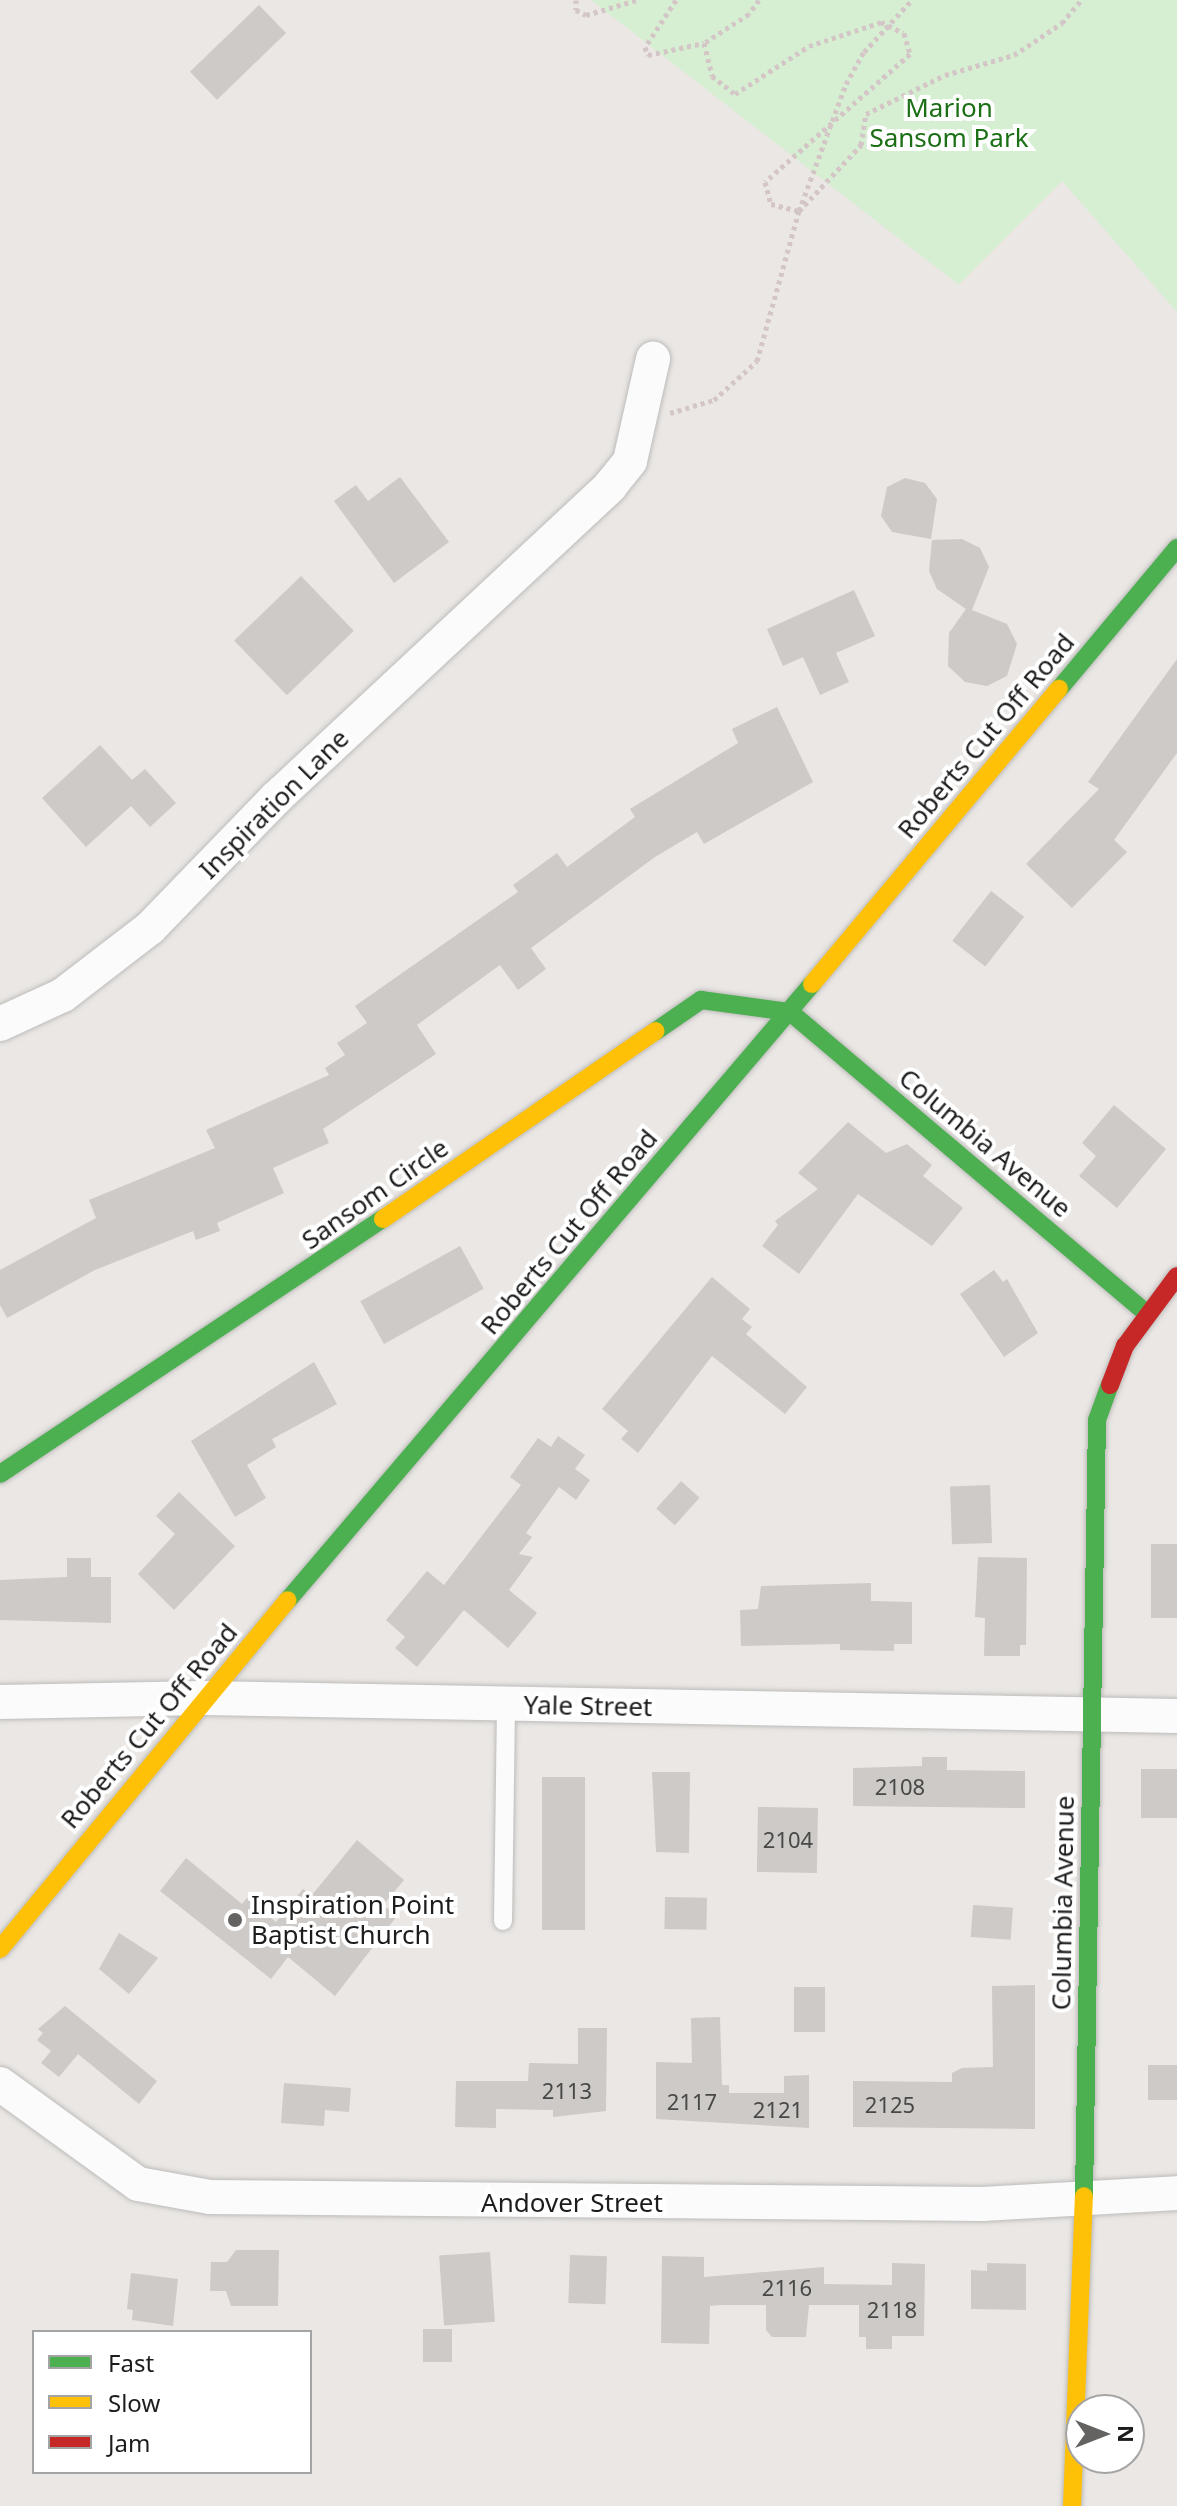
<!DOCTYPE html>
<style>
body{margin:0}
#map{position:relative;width:1177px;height:2506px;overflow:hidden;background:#eae7e4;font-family:"Noto Sans",sans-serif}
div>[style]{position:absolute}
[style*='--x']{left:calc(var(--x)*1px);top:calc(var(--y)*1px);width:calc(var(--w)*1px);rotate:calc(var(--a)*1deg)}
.park>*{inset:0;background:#d6eed1}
.building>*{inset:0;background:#cdcac7;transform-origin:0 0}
.path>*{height:5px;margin-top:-2.5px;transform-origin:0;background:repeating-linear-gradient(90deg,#d4c6c7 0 4px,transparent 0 8px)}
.roads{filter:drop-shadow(0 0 2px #bdbcbb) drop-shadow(0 0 2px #bdbcbb)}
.lane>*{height:18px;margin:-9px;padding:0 9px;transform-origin:9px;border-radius:9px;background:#fcfbfb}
.street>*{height:34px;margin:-17px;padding:0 17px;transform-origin:17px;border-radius:17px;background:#fcfbfb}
.fast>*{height:18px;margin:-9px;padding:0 9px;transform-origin:9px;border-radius:9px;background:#4caf50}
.slow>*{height:18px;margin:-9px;padding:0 9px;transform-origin:9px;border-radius:9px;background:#ffc107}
.jam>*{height:18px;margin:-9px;padding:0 9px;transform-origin:9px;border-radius:9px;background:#c62828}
.dots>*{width:22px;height:22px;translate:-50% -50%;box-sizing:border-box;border:4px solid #fff;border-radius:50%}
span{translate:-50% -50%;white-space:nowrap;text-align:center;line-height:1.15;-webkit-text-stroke:8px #fff;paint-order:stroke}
.number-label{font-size:22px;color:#484847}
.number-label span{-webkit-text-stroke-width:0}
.park-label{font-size:26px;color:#1b6f15}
.street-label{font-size:26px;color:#1c1c1c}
.poi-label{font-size:26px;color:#1c1c1c}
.left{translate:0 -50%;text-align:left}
.legend{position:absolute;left:32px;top:2330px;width:280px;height:144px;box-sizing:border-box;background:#fff;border:2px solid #a4a4a4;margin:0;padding:10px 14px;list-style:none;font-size:24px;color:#1c1c1c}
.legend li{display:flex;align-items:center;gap:16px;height:40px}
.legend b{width:40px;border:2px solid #a4a4a4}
.north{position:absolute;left:1065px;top:2394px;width:80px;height:80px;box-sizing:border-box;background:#fff;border:2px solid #a4a4a4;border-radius:50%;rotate:90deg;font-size:22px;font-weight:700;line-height:32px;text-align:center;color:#1c1c1c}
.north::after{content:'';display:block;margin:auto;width:28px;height:36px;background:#646362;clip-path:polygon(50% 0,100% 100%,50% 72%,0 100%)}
</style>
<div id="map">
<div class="park">
<div style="clip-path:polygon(591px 0,1177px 0,1177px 312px,1062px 181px,959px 285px)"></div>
</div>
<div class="building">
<div style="left:259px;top:5px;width:39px;height:96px;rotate:46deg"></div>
<div style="clip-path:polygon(400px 477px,449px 542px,394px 583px,334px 501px,356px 485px,368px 501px)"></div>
<div style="clip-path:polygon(905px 478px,925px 483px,937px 499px,931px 539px,892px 532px,881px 516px,887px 487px)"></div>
<div style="clip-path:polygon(962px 539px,980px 548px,989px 567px,972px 610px,1007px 624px,1017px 644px,1007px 676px,987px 686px,965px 682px,948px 666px,949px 633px,966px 609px,937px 589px,929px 571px,932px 540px)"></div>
<div style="left:301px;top:576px;width:76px;height:93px;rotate:46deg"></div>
<div style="clip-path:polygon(854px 590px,875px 636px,836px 653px,849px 682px,820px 695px,803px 657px,783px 666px,767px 629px)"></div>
<div style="clip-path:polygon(1177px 659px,1177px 753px,1114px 840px,1127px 852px,1072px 908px,1026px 864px,1099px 789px,1088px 782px)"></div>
<div style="clip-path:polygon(777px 707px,813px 782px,704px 844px,697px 832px,655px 857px,531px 948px,546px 969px,518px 990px,500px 965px,417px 1025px,436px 1054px,323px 1129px,329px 1143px,273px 1168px,284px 1193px,217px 1223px,220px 1231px,196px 1240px,193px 1231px,95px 1270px,7px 1318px,0 1305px,0 1270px,96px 1218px,89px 1200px,215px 1148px,206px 1130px,329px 1075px,325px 1068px,345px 1055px,337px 1043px,367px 1023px,355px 1006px,518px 892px,513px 885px,557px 853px,567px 867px,635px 817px,630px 809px,738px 743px,732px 729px)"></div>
<div style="clip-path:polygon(100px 745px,132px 780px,145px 769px,176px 803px,150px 827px,131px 806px,86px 847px,42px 798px)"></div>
<div style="left:991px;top:891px;width:42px;height:63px;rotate:38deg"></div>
<div style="clip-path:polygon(1114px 1105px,1166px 1149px,1117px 1208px,1079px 1176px,1096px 1156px,1082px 1143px)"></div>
<div style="clip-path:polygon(848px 1122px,886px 1153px,907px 1144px,932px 1165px,923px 1176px,963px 1208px,932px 1246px,858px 1194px,799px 1274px,762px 1246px,778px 1225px,775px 1221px,818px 1189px,798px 1173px)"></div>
<div style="left:460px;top:1246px;width:49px;height:114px;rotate:61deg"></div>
<div style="clip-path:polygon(994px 1270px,1003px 1282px,1007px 1279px,1038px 1333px,1004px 1357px,960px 1294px)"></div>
<div style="clip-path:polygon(712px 1277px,750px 1309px,742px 1319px,752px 1327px,746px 1334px,807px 1387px,785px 1414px,712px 1356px,638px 1453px,621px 1439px,628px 1431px,602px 1409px)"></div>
<div style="clip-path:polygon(314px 1362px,337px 1404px,272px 1439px,276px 1447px,247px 1465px,266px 1498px,235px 1517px,191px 1441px)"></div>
<div style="clip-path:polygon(558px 1436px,585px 1455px,575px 1469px,590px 1480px,576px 1500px,559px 1487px,526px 1533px,532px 1537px,519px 1554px,533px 1557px,509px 1590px,537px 1613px,508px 1648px,464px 1610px,417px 1667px,395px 1648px,405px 1637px,386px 1620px,427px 1571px,444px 1585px,521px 1485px,510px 1477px,538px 1438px,551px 1447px)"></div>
<div style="left:681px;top:1481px;width:25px;height:37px;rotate:42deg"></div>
<div style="left:990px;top:1485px;width:58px;height:40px;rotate:88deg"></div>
<div style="clip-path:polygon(179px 1492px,235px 1546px,174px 1610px,138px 1574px,175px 1534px,156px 1516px)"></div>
<div style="left:1151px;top:1544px;width:26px;height:74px"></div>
<div style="clip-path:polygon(978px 1557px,1027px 1558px,1026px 1645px,1020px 1645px,1020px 1656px,984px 1656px,985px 1618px,975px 1617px)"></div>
<div style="clip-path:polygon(67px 1558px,91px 1558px,91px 1577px,111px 1577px,111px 1623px,0 1620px,0 1580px,67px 1577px)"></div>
<div style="clip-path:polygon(871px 1583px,871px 1601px,912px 1602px,912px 1644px,894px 1644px,894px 1651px,840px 1650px,840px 1644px,741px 1646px,740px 1610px,758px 1609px,761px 1586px)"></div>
<div style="clip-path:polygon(922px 1757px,947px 1757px,947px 1770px,1025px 1771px,1025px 1808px,853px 1806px,853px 1768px,922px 1766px)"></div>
<div style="left:1141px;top:1769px;width:36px;height:49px"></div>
<div style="clip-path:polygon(652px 1772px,690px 1772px,689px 1853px,656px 1852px)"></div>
<div style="left:542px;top:1777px;width:43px;height:153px"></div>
<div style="left:758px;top:1807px;width:60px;height:65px;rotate:1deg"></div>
<div style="clip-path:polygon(357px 1840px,404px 1880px,383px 1905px,397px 1916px,335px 1996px,288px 1957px,271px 1979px,160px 1891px,186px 1858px,242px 1904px,247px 1898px,276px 1922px,303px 1889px,312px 1895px)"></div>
<div style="left:665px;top:1897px;width:42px;height:32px;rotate:1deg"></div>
<div style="left:973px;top:1905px;width:40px;height:32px;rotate:4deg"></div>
<div style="clip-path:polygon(119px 1933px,158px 1958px,129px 1994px,99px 1969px)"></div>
<div style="clip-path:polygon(1035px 1985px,1035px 2129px,853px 2127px,853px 2081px,952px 2082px,952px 2073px,962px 2068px,993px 2067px,992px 1986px)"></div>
<div style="left:794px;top:1987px;width:31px;height:45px"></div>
<div style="clip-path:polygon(65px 2006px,157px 2081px,139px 2104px,78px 2054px,59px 2077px,41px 2063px,51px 2051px,37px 2040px,43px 2033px,38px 2029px)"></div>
<div style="clip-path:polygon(720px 2017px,722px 2085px,729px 2085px,729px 2093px,784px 2093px,784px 2076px,809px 2075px,809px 2128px,656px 2119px,656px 2062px,692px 2063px,691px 2018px)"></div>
<div style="clip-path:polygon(578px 2028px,607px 2028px,606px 2111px,553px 2117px,553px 2110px,496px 2109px,496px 2128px,455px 2127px,456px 2081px,528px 2081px,529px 2063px,578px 2064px)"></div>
<div style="left:1148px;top:2065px;width:29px;height:35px"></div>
<div style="clip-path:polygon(284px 2083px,351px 2088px,349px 2112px,325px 2110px,324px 2126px,281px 2123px)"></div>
<div style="clip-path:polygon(236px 2250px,279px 2250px,278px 2306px,231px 2306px,226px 2291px,210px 2291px,211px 2262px,227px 2262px)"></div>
<div style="left:490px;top:2252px;width:70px;height:51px;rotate:86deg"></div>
<div style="left:570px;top:2255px;width:37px;height:48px;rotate:2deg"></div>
<div style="clip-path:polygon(662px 2256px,704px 2257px,704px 2277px,824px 2267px,824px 2284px,892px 2285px,892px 2263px,925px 2264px,924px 2336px,892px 2336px,892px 2349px,866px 2349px,866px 2337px,859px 2337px,859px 2305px,809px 2305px,806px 2337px,772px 2337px,766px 2330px,766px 2305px,721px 2305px,710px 2306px,709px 2344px,661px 2343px)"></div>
<div style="clip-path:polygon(987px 2263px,1026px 2264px,1026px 2310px,971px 2309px,971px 2270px,987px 2271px)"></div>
<div style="clip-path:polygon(131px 2273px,178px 2279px,173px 2326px,132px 2320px,133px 2310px,127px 2309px)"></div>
<div style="left:423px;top:2329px;width:29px;height:33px"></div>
</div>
<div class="path">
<div style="--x:576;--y:0;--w:10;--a:90"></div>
<div style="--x:576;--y:10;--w:11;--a:27"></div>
<div style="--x:586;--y:15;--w:53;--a:-16.4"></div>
<div style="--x:676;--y:0;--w:56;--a:123.4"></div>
<div style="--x:645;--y:47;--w:9;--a:69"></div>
<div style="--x:648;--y:55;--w:57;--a:-12.1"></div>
<div style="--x:759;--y:0;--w:17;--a:126"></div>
<div style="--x:749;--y:14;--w:54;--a:147.2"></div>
<div style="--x:704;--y:43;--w:34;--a:76"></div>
<div style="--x:712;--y:76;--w:29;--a:38"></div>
<div style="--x:735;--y:94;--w:88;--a:-33"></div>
<div style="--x:809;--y:46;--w:76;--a:-18.4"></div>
<div style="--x:881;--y:22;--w:25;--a:26"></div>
<div style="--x:904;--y:33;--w:22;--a:74"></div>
<div style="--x:910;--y:54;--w:193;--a:138.6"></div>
<div style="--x:765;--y:182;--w:23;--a:75"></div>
<div style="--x:771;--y:204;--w:29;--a:14"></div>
<div style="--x:799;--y:211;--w:91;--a:-46.8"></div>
<div style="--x:861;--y:145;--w:31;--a:-81"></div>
<div style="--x:866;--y:114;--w:88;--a:-26.3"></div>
<div style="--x:945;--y:75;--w:72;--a:-16.2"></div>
<div style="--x:1014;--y:55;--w:58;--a:-33.7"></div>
<div style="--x:1062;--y:23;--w:30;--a:-50"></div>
<div style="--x:670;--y:413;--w:46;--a:-16.5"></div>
<div style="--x:714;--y:400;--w:58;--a:-42.2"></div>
<div style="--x:757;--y:361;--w:156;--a:-74.4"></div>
<div style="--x:799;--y:211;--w:135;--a:-69.7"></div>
<div style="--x:846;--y:84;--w:37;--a:-61"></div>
<div style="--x:864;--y:52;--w:71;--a:-47.3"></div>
</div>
<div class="roads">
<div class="lane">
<div style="--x:503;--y:1921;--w:217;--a:-89.2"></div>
</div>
<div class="street">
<div style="--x:0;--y:1024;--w:69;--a:-24.7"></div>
<div style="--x:63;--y:995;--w:110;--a:-37.6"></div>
<div style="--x:150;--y:928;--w:181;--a:-45.9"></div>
<div style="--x:276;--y:798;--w:457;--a:-43"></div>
<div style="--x:610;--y:486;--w:32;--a:-51"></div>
<div style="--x:630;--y:461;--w:105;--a:-77.3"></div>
<div style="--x:0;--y:1702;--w:204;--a:-1.1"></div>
<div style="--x:204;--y:1698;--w:973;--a:1.06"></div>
<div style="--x:0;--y:2084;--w:170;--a:35.9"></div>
<div style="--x:138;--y:2184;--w:73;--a:10.2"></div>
<div style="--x:210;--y:2197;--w:772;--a:0.52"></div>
<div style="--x:982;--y:2204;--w:195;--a:-3.2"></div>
</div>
<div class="fast">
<div style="--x:1059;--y:689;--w:184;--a:-50.1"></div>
<div style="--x:656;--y:1031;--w:55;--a:-34.6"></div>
<div style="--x:701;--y:1000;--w:90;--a:7.7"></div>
<div style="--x:790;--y:1012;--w:468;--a:40.2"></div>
<div style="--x:0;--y:1474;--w:460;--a:-33.7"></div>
<div style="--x:288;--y:1600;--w:809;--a:-49.61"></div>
<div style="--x:1084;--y:2196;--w:776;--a:-89.04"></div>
<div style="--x:1097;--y:1420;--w:37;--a:-70"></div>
</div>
<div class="slow">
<div style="--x:812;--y:984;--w:385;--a:-50.1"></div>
<div style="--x:383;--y:1219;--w:331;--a:-34.6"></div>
<div style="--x:0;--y:1949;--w:452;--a:-50.5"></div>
<div style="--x:1072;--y:2506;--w:310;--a:-87.8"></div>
</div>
<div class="jam">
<div style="--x:1110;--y:1385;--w:42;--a:-69"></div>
<div style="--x:1125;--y:1346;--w:87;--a:-53.4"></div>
</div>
</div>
<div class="dots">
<div style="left:235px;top:1920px;background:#646362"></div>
</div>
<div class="number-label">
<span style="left:900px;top:1787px">2108</span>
<span style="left:788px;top:1840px">2104</span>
<span style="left:567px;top:2091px">2113</span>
<span style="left:692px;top:2102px">2117</span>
<span style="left:890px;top:2105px">2125</span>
<span style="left:778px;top:2110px">2121</span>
<span style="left:787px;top:2288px">2116</span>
<span style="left:892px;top:2310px">2118</span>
</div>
<div class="park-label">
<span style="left:949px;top:123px">Marion<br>Sansom Park</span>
</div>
<div class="street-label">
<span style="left:986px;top:736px;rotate:-50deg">Roberts Cut Off Road</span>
<span style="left:274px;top:804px;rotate:-45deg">Inspiration Lane</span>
<span style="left:985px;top:1143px;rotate:40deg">Columbia Avenue</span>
<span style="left:375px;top:1194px;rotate:-35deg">Sansom Circle</span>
<span style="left:569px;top:1232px;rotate:-50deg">Roberts Cut Off Road</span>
<span style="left:588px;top:1706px;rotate:1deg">Yale Street</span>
<span style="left:149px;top:1726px;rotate:-50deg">Roberts Cut Off Road</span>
<span style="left:1063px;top:1903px;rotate:-89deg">Columbia Avenue</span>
<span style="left:572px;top:2203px">Andover Street</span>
</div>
<div class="poi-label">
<span class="left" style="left:251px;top:1920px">Inspiration Point<br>Baptist Church</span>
</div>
<ul class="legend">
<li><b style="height:10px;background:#4caf50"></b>Fast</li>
<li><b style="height:10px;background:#ffc107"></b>Slow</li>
<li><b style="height:10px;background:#c62828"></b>Jam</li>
</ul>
<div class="north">N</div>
</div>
